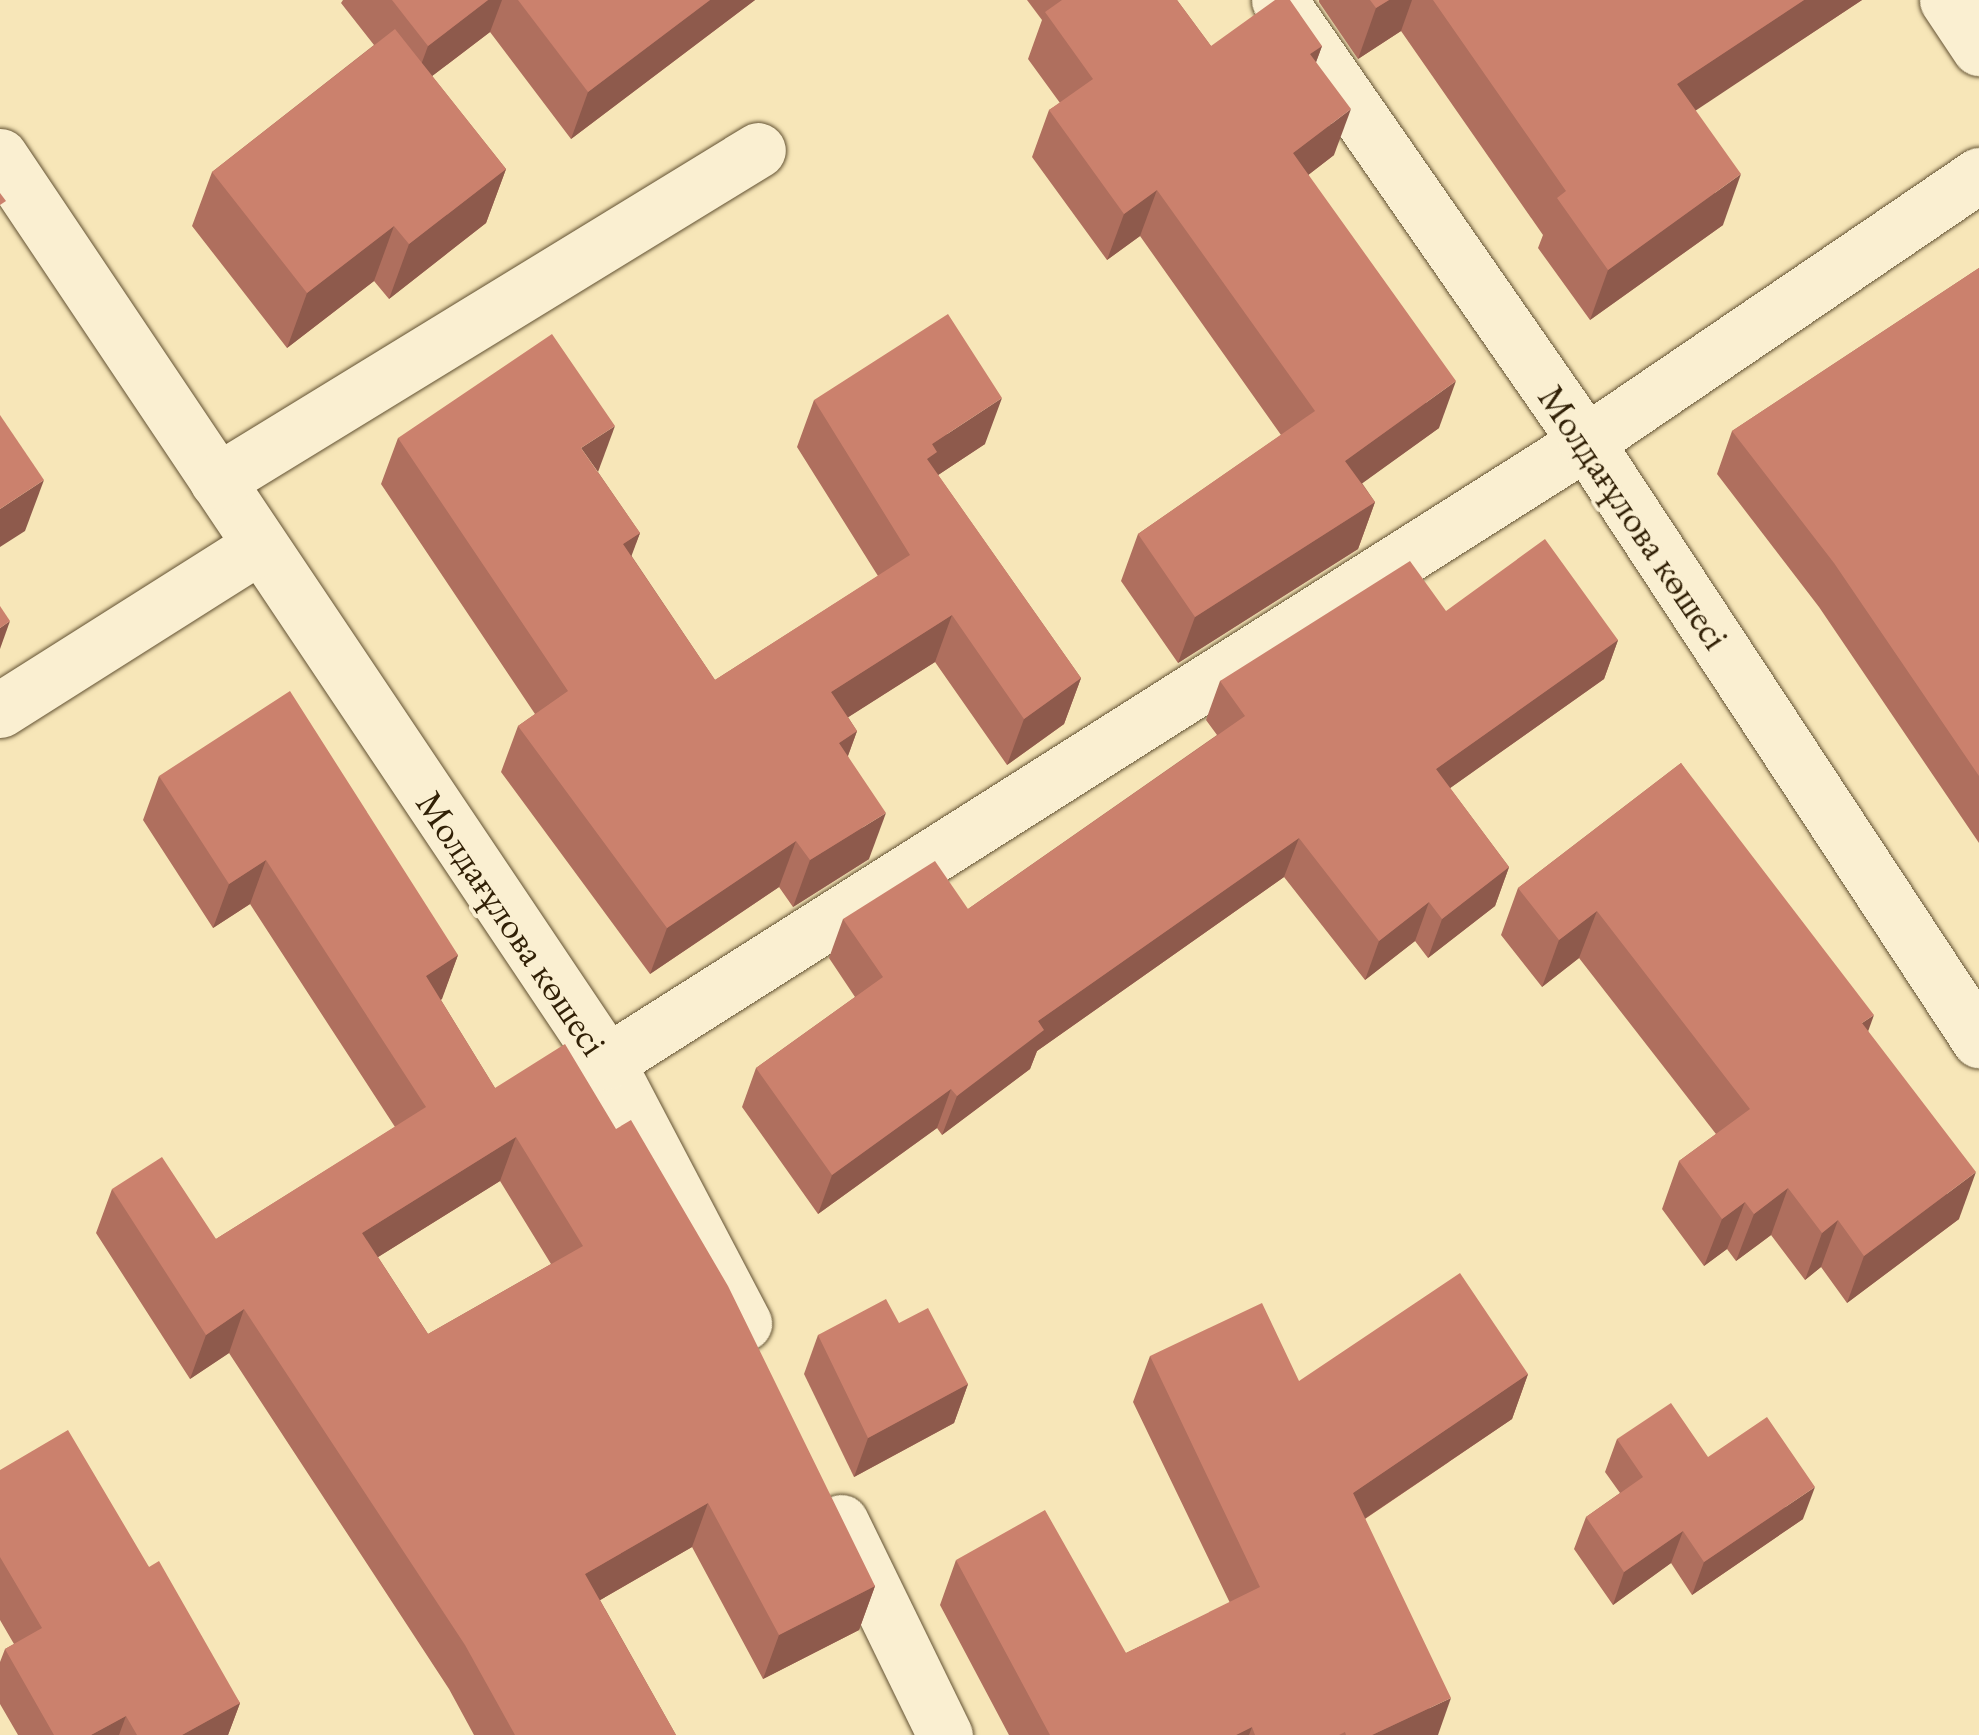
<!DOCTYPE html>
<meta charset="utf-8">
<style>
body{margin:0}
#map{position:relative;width:1979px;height:1735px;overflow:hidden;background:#f7e6b8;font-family:"EB Garamond",serif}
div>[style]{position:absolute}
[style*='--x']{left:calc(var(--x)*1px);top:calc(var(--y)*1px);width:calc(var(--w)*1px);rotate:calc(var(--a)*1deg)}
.roads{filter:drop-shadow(0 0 2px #635233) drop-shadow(0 0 2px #635233)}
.minor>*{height:55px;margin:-27.5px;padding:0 27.5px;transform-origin:27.5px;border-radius:27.5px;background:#faefd1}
.wall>*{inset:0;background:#af6f5e}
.shaded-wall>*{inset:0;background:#8e5a4c}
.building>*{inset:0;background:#cb816d}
span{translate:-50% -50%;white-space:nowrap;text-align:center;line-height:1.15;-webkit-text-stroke:8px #faefd1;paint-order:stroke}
.street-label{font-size:38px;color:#322107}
</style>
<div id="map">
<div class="roads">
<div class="minor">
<div style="--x:1279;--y:0;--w:538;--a:55.22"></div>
<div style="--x:1586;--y:442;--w:716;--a:56.69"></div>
<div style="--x:1947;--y:0;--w:58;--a:56.3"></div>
<div style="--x:0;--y:156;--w:1091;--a:56.18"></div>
<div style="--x:607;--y:1062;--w:295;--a:62.3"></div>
<div style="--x:217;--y:481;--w:634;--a:-31.46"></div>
<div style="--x:0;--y:710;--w:307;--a:-32.3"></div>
<div style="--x:607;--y:1062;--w:1159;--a:-32.35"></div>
<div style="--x:1586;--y:442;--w:475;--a:-34.2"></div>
<div style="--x:841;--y:1522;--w:237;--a:64"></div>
</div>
</div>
<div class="wall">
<div style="clip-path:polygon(343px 0,755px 0,571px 139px,490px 32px,432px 76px,506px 169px,486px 223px,389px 299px,374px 281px,287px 348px,192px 226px,212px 172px,374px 45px,341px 3px)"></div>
<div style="clip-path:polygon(1027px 0,1177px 0,1211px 46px,1322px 46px,1316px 62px,1334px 155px,1308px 175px,1439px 428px,1362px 483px,1375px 502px,1358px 549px,1178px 663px,1121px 581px,1138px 534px,1281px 435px,1140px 236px,1107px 260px,1032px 157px,1049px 110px,1060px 103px,1028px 59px,1042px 20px)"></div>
<div style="clip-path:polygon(1319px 0,1862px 0,1695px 110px,1723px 225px,1590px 320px,1538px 248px,1543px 235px,1401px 31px,1358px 59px,1319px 2px)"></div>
<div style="clip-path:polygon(1979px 268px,1979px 843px,1819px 607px,1717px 474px,1732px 431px)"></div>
<div style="clip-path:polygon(814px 400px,985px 444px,938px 475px,1081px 678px,1064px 724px,1007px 765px,935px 662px,848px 717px,857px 731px,848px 756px,869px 859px,793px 907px,779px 887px,650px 974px,501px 772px,518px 726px,535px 714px,381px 484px,398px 438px,598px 472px,640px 533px,631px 555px,715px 680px,878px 576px,797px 447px)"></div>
<div style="clip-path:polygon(1446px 611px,1618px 640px,1604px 679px,1450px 788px,1509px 867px,1495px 906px,1428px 958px,1415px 941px,1365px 980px,1284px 877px,1037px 1051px,1030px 1069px,942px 1135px,937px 1128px,818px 1214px,742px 1107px,756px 1068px,855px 997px,829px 958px,843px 919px,968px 909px,1217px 735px,1206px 720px,1220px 681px)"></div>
<div style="clip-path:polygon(1681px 763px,1868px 1031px,1959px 1219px,1847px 1303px,1821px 1267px,1805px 1280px,1771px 1235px,1736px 1261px,1727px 1249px,1704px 1266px,1662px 1209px,1679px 1161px,1716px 1134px,1579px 958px,1542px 987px,1501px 935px,1518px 888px)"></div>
<div style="clip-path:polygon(evenodd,159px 776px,458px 955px,441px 1000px,495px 1088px,875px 1586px,859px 1630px,763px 1679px,692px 1547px,600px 1600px,676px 1735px,474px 1735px,449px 1689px,229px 1353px,190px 1379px,96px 1233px,112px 1189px,216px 1239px,395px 1127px,250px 904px,213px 928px,143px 820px,159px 776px,500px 1181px,551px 1264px,428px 1334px,378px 1257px,500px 1181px)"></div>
<div style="clip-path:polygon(899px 1323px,968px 1384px,954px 1423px,854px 1477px,804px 1374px,818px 1335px)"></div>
<div style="clip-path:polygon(1150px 1356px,1299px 1381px,1528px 1374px,1512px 1419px,1365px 1519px,1438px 1735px,1009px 1735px,940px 1605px,956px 1560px,1126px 1653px,1230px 1603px,1133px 1402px)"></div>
<div style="clip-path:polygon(1617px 1439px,1708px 1457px,1803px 1519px,1692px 1595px,1671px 1563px,1613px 1605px,1574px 1549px,1586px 1517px,1620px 1493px,1605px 1472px)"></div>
<div style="clip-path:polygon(0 1470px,149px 1567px,240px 1703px,228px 1735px,18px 1735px,0 1704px,0 1662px,5px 1649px,14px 1644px,0 1620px)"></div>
</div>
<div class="shaded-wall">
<div style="clip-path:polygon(488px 0,502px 0,490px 32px,411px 92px,428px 46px)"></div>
<div style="clip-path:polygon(710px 0,755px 0,571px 139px,588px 92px)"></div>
<div style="clip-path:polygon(1389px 0,1412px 0,1401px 31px,1358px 59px,1376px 8px)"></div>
<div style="clip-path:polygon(1804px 0,1862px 0,1659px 135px,1677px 84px)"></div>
<div style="clip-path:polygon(1322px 46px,1305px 92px,1310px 54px)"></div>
<div style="clip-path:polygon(1351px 109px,1334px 155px,1276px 200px,1293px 153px)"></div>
<div style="clip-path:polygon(506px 169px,486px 223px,389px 299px,409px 244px)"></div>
<div style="clip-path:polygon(1741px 174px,1723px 225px,1590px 320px,1608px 270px)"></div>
<div style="clip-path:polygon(1157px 190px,1140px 236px,1107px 260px,1124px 214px)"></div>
<div style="clip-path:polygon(394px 226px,374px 281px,287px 348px,307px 293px)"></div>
<div style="clip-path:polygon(1456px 381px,1439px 428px,1328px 508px,1345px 461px)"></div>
<div style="clip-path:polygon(1002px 398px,985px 444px,926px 483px,910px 506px,932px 444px)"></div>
<div style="clip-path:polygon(615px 426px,598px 472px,581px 448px)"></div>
<div style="clip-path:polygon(44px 480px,25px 531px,0 547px,0 509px)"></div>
<div style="clip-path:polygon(1375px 502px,1358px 549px,1178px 663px,1195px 617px)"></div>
<div style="clip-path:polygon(640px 533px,623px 579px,623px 544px)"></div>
<div style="clip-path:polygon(952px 615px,935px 662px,814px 739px,831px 692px)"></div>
<div style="clip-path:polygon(10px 621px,0 649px,0 628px)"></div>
<div style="clip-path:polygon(1618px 640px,1604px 679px,1422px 808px,1436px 769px)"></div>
<div style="clip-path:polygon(1081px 678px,1064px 724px,1007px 765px,1024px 719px)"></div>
<div style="clip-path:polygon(857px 731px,840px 777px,839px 743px)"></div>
<div style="clip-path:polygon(886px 813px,869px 859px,793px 907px,810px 860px)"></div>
<div style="clip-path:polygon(1299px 838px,1284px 877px,1037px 1051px,1030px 1069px,942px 1135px,957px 1096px,1038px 1021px)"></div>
<div style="clip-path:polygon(796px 841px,779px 887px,650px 974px,667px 928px)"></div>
<div style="clip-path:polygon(266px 860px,250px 904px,213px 928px,229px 884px)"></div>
<div style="clip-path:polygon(1509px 867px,1495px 906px,1428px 958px,1442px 919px)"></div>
<div style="clip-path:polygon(1429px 902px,1415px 941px,1365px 980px,1379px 941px)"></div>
<div style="clip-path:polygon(1597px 911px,1579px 958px,1542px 987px,1559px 940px)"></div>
<div style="clip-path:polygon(458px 955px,442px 999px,410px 1020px,426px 976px)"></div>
<div style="clip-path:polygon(1874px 1015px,1857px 1062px,1862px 1023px)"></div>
<div style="clip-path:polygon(951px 1089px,937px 1128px,818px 1214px,832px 1175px)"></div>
<div style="clip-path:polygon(516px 1137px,500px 1181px,346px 1277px,362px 1233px)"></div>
<div style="clip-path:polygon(1976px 1172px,1959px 1219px,1847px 1303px,1864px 1256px)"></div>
<div style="clip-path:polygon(1788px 1188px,1771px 1235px,1736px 1261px,1754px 1214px)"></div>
<div style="clip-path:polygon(1745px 1202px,1727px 1249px,1704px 1266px,1722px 1219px)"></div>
<div style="clip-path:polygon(1838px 1220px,1821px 1267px,1805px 1280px,1822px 1233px)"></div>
<div style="clip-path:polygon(244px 1309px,229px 1353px,190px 1379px,206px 1335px)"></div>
<div style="clip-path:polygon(1528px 1374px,1512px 1419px,1336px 1538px,1353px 1493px)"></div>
<div style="clip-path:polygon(968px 1384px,954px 1423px,854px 1477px,868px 1438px)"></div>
<div style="clip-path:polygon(1815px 1487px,1803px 1519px,1692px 1595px,1704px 1562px)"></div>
<div style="clip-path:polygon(708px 1503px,692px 1547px,569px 1618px,585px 1574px)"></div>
<div style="clip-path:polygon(1683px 1531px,1671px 1563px,1613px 1605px,1624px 1572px)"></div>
<div style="clip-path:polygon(875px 1586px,859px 1630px,763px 1679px,779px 1635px)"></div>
<div style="clip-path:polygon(1451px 1698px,1438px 1735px,1372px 1735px)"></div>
<div style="clip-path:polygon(240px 1703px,228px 1735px,182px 1735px)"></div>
<div style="clip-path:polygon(126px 1716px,119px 1735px,91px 1735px)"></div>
<div style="clip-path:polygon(1252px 1727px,1249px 1735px,1236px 1735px)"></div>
</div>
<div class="building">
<div style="clip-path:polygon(392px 0,488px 0,428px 46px)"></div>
<div style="clip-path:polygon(518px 0,710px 0,588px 92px)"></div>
<div style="clip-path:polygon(1062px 0,1177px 0,1211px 46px,1275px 0,1290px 0,1322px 46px,1310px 54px,1351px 109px,1293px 153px,1456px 381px,1345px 461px,1375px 502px,1195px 617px,1138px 534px,1315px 411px,1157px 190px,1124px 214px,1049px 110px,1093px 79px,1045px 12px)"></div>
<div style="clip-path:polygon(1370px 0,1389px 0,1376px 8px)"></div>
<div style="clip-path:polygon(1433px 0,1804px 0,1677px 84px,1741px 174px,1608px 270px,1557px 198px,1566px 191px)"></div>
<div style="clip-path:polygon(395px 29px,506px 169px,409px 244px,394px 226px,307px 293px,212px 172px)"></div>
<div style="clip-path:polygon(0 193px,6px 201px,0 205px)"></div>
<div style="clip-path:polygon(1979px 268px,1979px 776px,1834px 563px,1732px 431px)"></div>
<div style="clip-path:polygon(948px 314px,1002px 398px,932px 444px,937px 452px,927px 459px,1081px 678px,1024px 719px,952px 615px,831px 692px,857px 731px,839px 743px,886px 813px,810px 860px,796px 841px,667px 928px,518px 726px,568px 691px,398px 438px,552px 334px,615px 426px,581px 448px,640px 533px,623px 544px,715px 680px,910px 555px,814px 400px)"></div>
<div style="clip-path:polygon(0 415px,44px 480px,0 509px)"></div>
<div style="clip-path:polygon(1545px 539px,1618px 640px,1436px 769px,1509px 867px,1442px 919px,1429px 902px,1379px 941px,1299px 838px,1038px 1021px,1044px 1030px,957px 1096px,951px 1089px,832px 1175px,756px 1068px,883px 977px,843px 919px,935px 861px,968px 909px,1245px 716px,1220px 681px,1410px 561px,1446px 611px)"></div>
<div style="clip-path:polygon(0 606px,10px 621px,0 628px)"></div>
<div style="clip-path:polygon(evenodd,290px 691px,458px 955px,426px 976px,495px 1088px,565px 1044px,616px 1129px,631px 1120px,728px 1286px,875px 1586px,779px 1635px,708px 1503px,585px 1574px,676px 1735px,515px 1735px,465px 1645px,244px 1309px,206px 1335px,112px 1189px,162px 1157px,216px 1239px,426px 1107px,266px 860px,229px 884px,159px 776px,290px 691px,516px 1137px,583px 1246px,428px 1334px,362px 1233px,516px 1137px)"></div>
<div style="clip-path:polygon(1681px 763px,1874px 1015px,1862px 1023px,1976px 1172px,1864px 1256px,1838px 1220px,1822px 1233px,1788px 1188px,1754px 1214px,1745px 1202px,1722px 1219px,1679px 1161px,1750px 1109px,1597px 911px,1559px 940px,1518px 888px)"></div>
<div style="clip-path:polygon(1460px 1273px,1528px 1374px,1353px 1493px,1451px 1698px,1372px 1735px,1346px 1735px,1345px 1732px,1339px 1735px,1255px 1735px,1252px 1727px,1236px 1735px,1050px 1735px,956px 1560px,1045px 1510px,1126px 1653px,1260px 1587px,1150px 1356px,1262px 1303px,1299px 1381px)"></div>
<div style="clip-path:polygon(886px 1299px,899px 1323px,928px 1308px,968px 1384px,868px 1438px,818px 1335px)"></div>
<div style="clip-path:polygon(1671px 1403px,1708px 1457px,1767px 1417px,1815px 1487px,1704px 1562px,1683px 1531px,1624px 1572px,1586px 1517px,1643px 1477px,1617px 1439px)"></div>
<div style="clip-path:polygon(68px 1430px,149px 1567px,159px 1561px,240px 1703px,182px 1735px,137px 1735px,126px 1716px,91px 1735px,54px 1735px,5px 1649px,42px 1628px,0 1557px,0 1470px)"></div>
</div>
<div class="street-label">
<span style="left:1634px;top:517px;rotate:56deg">Молдағұлова көшесі</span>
<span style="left:512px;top:923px;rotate:56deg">Молдағұлова көшесі</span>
</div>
</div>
